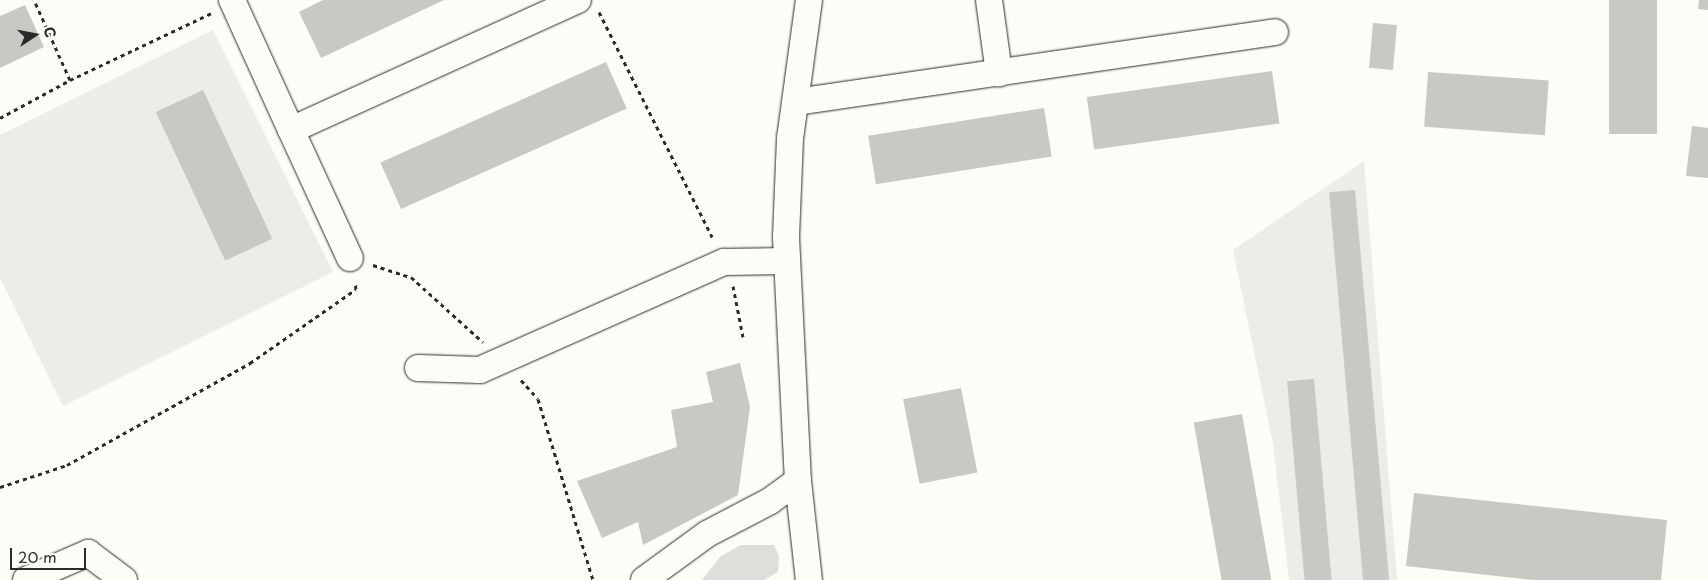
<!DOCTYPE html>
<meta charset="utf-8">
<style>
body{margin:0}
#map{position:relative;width:1708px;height:580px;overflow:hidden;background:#fdfcf7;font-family:"Playpen Sans",sans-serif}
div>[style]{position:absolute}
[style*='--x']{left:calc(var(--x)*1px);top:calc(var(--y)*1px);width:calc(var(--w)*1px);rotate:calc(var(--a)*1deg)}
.built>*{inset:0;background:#edece8}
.green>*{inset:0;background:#dfdeda}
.building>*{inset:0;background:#c9c8c4;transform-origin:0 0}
.path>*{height:3px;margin-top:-1.5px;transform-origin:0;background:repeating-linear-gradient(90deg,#2b2b2b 0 4px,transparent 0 8px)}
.roads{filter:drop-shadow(0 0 1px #2b2b2b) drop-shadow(0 0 1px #2b2b2b)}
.minor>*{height:26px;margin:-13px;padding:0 13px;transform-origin:13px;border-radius:13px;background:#fdfcf7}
span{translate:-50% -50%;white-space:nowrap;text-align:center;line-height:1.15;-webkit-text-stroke:4.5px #fdfcf7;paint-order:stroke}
.north{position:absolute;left:10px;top:10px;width:50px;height:50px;-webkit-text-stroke:4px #fdfcf7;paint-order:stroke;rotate:79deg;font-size:14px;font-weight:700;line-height:20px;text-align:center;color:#2b2b2b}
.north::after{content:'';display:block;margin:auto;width:18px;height:22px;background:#2b2b2b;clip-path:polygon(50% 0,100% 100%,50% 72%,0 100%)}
.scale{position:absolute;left:10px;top:548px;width:76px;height:22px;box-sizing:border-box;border:2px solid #2b2b2b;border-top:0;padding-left:6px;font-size:15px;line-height:18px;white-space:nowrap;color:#2b2b2b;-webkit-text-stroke:4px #fdfcf7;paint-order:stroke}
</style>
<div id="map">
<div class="built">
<div style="clip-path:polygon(213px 30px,333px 272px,63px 406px,0 278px,0 135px)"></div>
<div style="clip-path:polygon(1364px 161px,1397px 580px,1289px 580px,1273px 444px,1233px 250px)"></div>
</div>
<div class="green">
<div style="clip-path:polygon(740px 545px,774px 545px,779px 556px,778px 572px,764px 580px,702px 580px,720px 557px)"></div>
</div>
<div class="building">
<div style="clip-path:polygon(323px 0,444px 0,321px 58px,299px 12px)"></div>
<div style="left:1609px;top:0;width:48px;height:134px"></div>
<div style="clip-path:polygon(1699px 0,1708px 0,1708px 10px,1698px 9px)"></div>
<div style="clip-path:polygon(25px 5px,44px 47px,0 68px,0 16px)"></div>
<div style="left:1373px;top:23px;width:24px;height:45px;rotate:5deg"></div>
<div style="left:606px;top:62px;width:51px;height:247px;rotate:66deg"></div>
<div style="left:1272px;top:71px;width:53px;height:187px;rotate:82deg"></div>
<div style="left:1428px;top:72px;width:121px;height:55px;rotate:4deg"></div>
<div style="left:203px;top:90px;width:164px;height:52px;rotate:65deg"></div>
<div style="left:1044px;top:108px;width:49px;height:178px;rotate:81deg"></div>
<div style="clip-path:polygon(1692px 126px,1708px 128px,1708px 178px,1686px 176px)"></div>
<div style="left:1355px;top:190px;width:391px;height:26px;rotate:85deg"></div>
<div style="clip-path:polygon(740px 363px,750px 407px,738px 495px,643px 545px,638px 522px,602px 538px,577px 481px,677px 447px,671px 410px,713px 402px,706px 372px)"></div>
<div style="left:1314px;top:379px;width:202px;height:27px;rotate:85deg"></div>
<div style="left:961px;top:388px;width:86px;height:59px;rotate:79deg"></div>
<div style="left:1242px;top:414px;width:169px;height:49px;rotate:80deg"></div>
<div style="clip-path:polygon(1414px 493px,1667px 520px,1661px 580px,1534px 580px,1406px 566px)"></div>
</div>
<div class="path">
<div style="--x:599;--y:12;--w:254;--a:63.3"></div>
<div style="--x:70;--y:80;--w:157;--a:-25.3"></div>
<div style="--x:0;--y:118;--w:80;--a:-28.5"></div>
<div style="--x:70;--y:80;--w:88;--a:-114.2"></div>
<div style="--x:373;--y:265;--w:40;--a:18"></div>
<div style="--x:411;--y:277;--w:97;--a:42.1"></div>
<div style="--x:733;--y:286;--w:52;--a:78.9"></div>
<div style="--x:521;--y:380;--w:25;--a:48"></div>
<div style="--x:538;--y:399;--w:189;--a:73.1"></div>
<div style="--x:0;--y:487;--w:71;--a:-18.2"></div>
<div style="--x:67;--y:465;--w:210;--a:-29.1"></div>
<div style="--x:250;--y:363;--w:129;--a:-34.9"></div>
<div style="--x:356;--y:289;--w:7;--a:-98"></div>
</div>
<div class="roads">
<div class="minor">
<div style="--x:232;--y:0;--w:143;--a:65.6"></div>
<div style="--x:291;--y:130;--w:315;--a:-24.4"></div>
<div style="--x:809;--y:0;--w:139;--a:97.8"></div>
<div style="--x:790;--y:138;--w:99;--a:92.3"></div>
<div style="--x:786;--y:237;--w:244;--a:87.2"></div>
<div style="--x:798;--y:481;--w:100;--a:83.7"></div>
<div style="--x:989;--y:0;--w:74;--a:82.2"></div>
<div style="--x:796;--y:102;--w:484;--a:-8.3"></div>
<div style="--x:291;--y:130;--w:141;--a:65.3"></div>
<div style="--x:418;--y:368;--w:62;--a:1.8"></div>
<div style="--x:480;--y:370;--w:267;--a:-23.9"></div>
<div style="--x:724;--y:262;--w:63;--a:-0.9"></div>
<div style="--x:26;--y:580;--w:68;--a:-23.5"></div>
<div style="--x:88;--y:553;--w:45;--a:36.9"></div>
<div style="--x:644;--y:580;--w:78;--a:-36.1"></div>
<div style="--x:707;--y:534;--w:71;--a:-27.6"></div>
<div style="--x:770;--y:501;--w:34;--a:-36"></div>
</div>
</div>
<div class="north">С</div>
<div class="scale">20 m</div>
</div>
